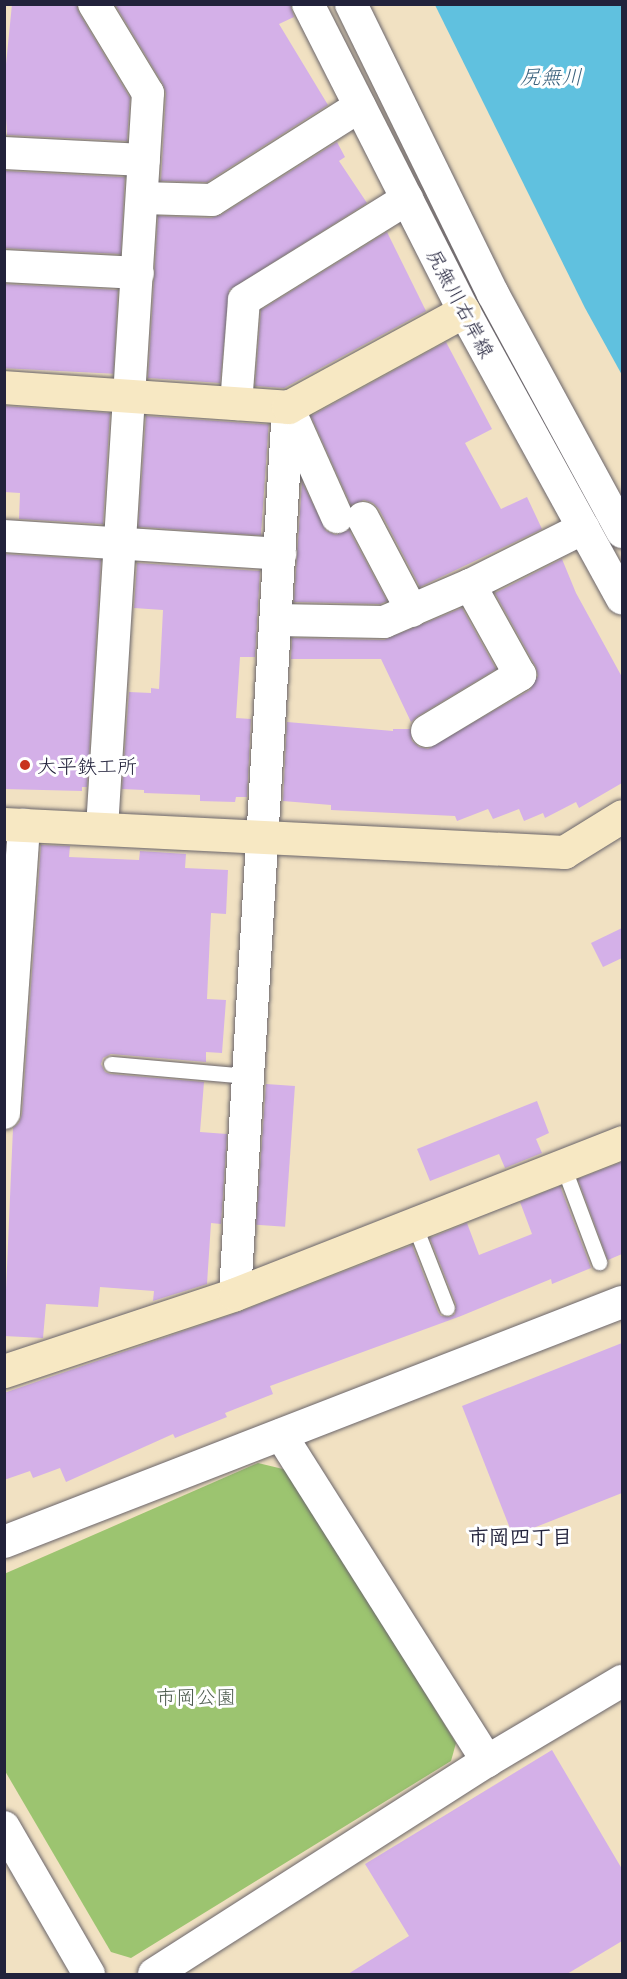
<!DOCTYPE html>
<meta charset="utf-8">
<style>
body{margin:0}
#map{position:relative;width:627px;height:1979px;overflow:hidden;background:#f1e1c2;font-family:Mali,"Klee One",sans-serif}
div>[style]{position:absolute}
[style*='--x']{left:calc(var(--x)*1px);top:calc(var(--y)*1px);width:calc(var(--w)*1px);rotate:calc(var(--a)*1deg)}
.green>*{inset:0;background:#9cc470}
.water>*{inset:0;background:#60c1df}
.building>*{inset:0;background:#d4b0e8;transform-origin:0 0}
.roads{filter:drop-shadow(0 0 2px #6a656a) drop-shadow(0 0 2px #6a656a)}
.lane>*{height:15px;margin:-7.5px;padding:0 7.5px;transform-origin:7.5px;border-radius:7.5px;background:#fff}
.street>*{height:32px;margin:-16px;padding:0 16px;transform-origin:16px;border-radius:16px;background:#fff}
.secondary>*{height:33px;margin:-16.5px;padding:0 16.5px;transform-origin:16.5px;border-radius:16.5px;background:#f7e8c3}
.dots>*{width:16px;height:16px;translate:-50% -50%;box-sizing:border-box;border:3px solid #fff;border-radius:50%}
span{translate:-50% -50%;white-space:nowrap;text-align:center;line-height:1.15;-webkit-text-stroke:6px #fff;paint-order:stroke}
.street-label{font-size:20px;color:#22223b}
.poi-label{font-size:20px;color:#22223b}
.left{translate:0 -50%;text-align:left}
.park-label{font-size:20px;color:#4d5b4e}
.water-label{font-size:21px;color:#3b627d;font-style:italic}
.neighbourhood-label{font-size:21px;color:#22223b;font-weight:700}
.frame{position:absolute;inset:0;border:6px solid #22223b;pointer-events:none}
</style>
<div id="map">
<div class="green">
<div style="clip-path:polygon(258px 1463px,287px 1470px,456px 1743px,451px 1761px,131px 1958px,111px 1952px,5px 1771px,4px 1574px)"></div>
</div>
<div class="water">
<div style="clip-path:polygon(435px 5px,622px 5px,622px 375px,585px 308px)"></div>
</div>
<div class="building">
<div style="clip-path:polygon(12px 4px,76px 4px,79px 13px,130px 98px,127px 141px,7px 135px,4px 84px)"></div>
<div style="clip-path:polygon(118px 4px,290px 4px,294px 17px,279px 24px,328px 105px,207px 182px,161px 181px,166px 93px,163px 84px,116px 6px)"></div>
<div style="clip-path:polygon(337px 142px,345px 157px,339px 161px,367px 203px,229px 290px,220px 383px,148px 378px,158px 216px,211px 218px,221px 215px)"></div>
<div style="left:6px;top:171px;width:119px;height:77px;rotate:3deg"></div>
<div style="clip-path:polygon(387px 232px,426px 311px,284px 388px,255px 386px,261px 310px)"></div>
<div style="left:4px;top:284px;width:114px;height:84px;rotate:3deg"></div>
<div style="clip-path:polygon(446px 342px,492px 429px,465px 443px,501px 509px,527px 497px,542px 529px,420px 587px,379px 509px,373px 503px,364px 500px,351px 505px,311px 416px)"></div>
<div style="clip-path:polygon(4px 406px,110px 413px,103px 524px,19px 519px,20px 493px,4px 492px)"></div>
<div style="left:146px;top:416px;width:123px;height:111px;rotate:4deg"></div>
<div style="clip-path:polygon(302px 482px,326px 531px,336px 535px,349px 530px,387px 601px,380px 604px,294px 602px)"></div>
<div style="clip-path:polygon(4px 554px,101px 560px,87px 787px,82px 787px,82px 791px,4px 789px)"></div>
<div style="clip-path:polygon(562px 559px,576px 593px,622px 677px,622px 783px,579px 808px,576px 802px,545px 818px,543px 813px,524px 821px,519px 809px,493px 819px,488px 809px,457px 821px,455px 816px,331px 810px,331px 805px,283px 801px,287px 722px,393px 731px,393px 729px,410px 729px,412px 741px,419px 747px,428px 749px,530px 690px,538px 676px,536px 667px,495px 593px)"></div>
<div style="clip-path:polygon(137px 563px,260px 571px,255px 657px,240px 657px,236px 718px,251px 719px,247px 797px,236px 797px,235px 802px,200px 801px,200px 795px,144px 793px,144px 790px,122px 789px,129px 692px,151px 693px,151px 688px,159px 689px,163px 610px,134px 608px)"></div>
<div style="clip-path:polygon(462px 608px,496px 669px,418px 716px,411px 722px,381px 659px,291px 659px,292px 638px,384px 640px)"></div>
<div style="clip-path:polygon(41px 845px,70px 846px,69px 857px,139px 860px,140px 851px,186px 854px,185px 868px,228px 870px,226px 914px,211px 913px,207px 999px,226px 1000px,222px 1053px,206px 1052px,206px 1062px,111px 1054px,103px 1058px,101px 1064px,105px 1072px,110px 1074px,204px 1082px,200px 1132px,227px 1134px,221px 1224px,211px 1223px,207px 1284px,153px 1301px,154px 1291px,100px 1287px,98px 1307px,46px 1304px,43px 1338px,4px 1336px,13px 1128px,19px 1123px,22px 1114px)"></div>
<div style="clip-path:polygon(622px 928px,622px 958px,603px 967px,591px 943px)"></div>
<div style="left:266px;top:1084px;width:29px;height:141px;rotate:4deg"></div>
<div style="clip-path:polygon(537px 1101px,549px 1133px,536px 1139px,542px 1153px,505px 1168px,499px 1154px,430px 1181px,417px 1149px)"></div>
<div style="clip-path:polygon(622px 1162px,622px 1254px,608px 1260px,578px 1179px)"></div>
<div style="clip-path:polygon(560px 1186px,591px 1268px,552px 1284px,551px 1279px,461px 1316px,270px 1386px,273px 1394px,225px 1413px,227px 1417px,175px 1438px,173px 1434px,66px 1482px,60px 1468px,33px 1478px,30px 1471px,4px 1480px,4px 1393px,242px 1311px,412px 1245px,438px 1312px,441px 1316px,450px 1317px,455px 1314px,456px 1304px,430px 1238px,467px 1223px,479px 1255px,532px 1234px,520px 1202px)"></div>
<div style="clip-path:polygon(622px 1343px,622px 1493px,513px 1536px,462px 1406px)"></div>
<div style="clip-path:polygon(552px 1750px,622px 1869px,622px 1941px,567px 1974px,348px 1974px,409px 1936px,365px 1864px)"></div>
</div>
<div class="roads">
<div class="lane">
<div style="--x:111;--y:1064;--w:138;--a:5"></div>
<div style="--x:563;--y:1166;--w:103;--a:69.4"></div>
<div style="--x:414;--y:1224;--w:90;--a:68.6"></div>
</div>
<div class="street">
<div style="--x:94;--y:4;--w:104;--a:58.8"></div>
<div style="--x:148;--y:93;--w:736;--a:93.58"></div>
<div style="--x:308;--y:4;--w:344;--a:63.1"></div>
<div style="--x:464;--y:311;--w:328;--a:61.2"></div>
<div style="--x:351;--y:4;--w:323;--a:63.9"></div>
<div style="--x:493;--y:294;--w:271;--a:61.5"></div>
<div style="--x:4;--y:153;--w:140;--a:2.9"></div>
<div style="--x:142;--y:198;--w:70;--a:1.6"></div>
<div style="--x:212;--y:200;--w:175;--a:-32.4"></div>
<div style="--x:4;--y:266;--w:134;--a:3"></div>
<div style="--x:236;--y:404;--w:104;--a:-85.6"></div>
<div style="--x:244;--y:300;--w:192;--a:-31.8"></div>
<div style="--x:291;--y:414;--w:113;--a:65.9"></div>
<div style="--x:363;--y:518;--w:105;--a:62.2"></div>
<div style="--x:4;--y:536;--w:277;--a:3.7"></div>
<div style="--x:276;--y:620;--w:108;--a:1.1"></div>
<div style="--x:384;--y:622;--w:94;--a:-23.3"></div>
<div style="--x:470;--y:585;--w:127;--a:-26.6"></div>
<div style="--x:427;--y:731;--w:109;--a:-31.1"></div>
<div style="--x:520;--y:675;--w:103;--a:-119.1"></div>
<div style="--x:4;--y:1113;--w:289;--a:-86"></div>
<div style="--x:235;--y:1294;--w:889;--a:-86.58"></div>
<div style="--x:281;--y:1435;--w:386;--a:57.7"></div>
<div style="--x:4;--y:1542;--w:663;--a:-21.22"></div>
<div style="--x:4;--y:1827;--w:170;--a:60"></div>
<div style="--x:154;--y:1974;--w:395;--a:-32.6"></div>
<div style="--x:487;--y:1761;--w:157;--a:-30.7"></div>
</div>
<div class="secondary">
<div style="--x:4;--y:387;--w:285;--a:4"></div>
<div style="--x:288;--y:407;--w:200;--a:-28.6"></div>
<div style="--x:4;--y:824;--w:561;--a:2.86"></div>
<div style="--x:564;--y:852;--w:68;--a:-31.8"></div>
<div style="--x:4;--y:1371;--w:243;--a:-18.4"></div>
<div style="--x:235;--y:1294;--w:416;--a:-21.4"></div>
</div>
</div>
<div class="dots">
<div style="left:25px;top:765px;background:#c8321e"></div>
</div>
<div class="street-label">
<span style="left:461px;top:303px;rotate:62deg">尻無川右岸線</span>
</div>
<div class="poi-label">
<span class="left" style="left:37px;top:765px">大平鉄工所</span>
</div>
<div class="park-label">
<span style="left:196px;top:1696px">市岡公園</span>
</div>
<div class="water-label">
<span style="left:551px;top:76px">尻無川</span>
</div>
<div class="neighbourhood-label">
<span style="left:520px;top:1536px">市岡四丁目</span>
</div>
<div class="frame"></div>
</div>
